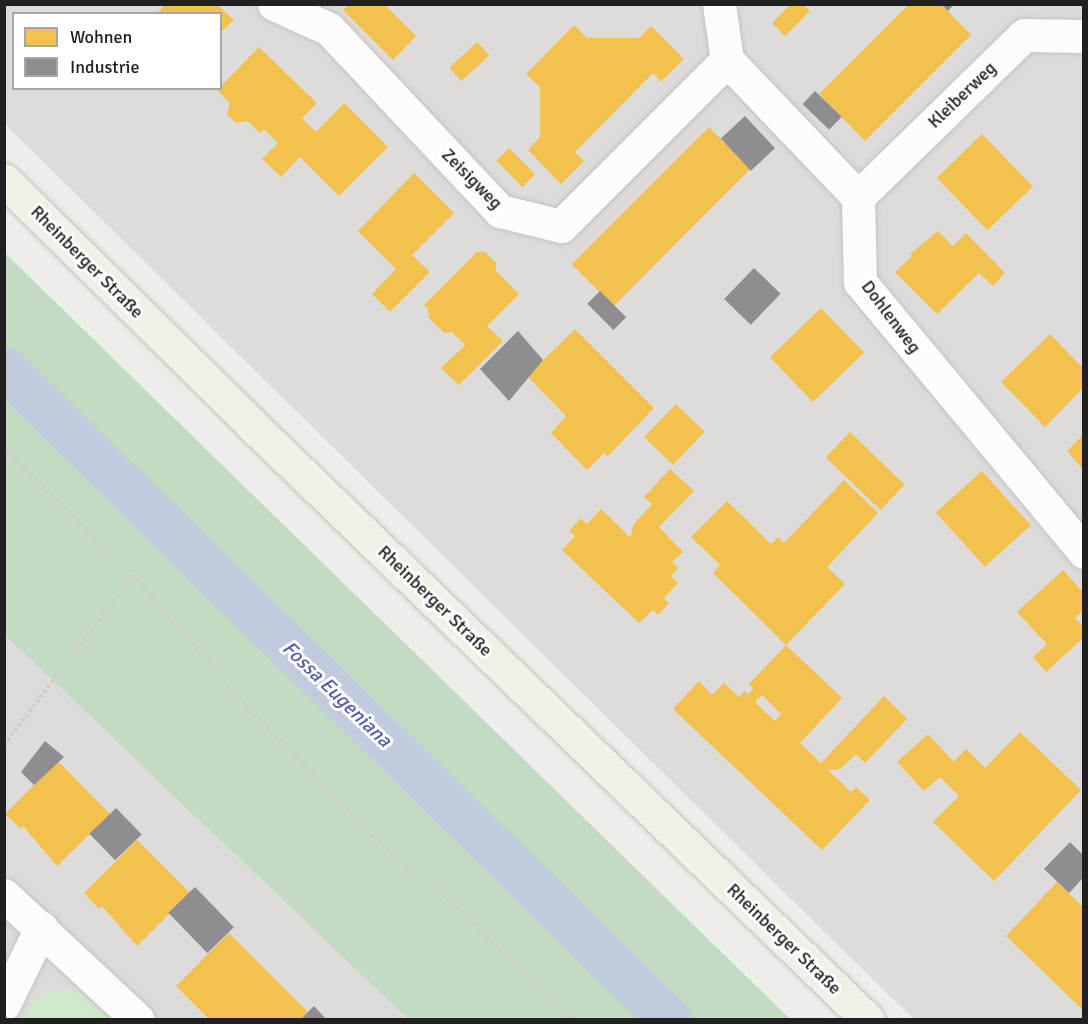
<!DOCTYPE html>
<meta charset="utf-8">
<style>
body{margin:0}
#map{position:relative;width:1088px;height:1024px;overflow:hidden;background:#edede9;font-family:Signika,sans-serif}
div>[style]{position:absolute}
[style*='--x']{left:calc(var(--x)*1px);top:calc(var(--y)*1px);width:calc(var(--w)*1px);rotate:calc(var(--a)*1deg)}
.residential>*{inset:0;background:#dddcda}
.grass>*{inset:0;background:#d0e8cb}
.forest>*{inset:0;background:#c3dac3}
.homes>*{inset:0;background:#f2c14e;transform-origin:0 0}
.industry>*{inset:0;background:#8d8d92;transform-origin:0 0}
.canal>*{height:44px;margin:-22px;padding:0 22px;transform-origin:22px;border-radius:22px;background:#c0cbdd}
.path>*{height:4px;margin-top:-2px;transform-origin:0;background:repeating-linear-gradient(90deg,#d3ccc5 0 3px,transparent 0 6px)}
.roads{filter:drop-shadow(0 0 2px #c3c3c1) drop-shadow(0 0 2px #c3c3c1)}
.street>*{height:33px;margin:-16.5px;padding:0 16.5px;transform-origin:16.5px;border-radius:16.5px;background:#fcfcfc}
.primary>*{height:33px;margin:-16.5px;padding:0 16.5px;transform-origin:16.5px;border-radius:16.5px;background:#f0f0e6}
span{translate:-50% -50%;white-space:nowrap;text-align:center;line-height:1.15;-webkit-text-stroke:6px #fff;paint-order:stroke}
.street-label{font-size:18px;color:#202020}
.water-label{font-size:20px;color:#555ea7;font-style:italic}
.frame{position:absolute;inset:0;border:6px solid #202020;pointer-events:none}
.legend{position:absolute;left:12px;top:12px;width:210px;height:78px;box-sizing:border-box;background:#fff;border:2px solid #a6a6a6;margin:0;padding:8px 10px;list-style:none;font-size:18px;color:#202020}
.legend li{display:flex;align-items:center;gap:12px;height:30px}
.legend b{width:30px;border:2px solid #a6a6a6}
</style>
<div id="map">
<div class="residential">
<div style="clip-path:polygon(evenodd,4px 5px,1083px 5px,1083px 1019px,913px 1019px,5px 124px,4px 5px,14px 14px,220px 14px,220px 88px,14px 88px,14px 14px)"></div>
<div style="clip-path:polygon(5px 635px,408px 1019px,5px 1019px)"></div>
</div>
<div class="grass">
<div style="clip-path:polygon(63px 989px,87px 992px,117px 1020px,19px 1020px,38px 997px)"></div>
</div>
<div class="forest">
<div style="clip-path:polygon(4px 253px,5px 253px,790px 1019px,408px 1019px,5px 635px)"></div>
</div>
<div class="homes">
<div style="clip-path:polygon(165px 4px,217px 4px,234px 20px,220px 33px,220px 14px,157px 14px)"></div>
<div style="clip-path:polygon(349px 4px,384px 4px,416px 36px,393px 60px,343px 10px)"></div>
<div style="clip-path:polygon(791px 4px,803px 4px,810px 11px,785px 36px,772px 23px)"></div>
<div style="clip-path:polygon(909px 4px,941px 4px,971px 35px,865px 141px,819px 94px)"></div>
<div style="clip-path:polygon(574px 25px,587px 38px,639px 38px,651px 26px,684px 59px,661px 82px,653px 73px,575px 152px,584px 161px,561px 184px,528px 150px,540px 137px,540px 87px,526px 74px)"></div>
<div style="left:477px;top:42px;width:18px;height:38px;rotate:47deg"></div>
<div style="clip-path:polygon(259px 47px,317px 103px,302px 118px,316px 132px,344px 103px,388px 147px,339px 196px,300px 157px,281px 177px,262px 159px,278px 143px,264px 129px,260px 133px,248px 121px,236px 123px,227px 114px,230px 103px,217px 90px)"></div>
<div style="left:709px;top:127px;width:59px;height:194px;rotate:45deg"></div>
<div style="left:982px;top:134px;width:73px;height:63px;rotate:46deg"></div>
<div style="left:509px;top:148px;width:37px;height:18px;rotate:45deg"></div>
<div style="clip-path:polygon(414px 173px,454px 213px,412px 255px,430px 272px,390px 312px,372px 294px,396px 269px,358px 231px)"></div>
<div style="clip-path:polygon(938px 231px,953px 246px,966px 233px,1005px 273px,993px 286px,979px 273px,937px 314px,895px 272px,912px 256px,910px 254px)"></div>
<div style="clip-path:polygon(477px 252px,485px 252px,496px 263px,496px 271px,519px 294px,487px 326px,503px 341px,459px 385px,441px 368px,465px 345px,452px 332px,444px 333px,429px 318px,428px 309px,424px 305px)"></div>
<div style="left:821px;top:308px;width:62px;height:71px;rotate:46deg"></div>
<div style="clip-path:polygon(575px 329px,654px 408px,608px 456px,604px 453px,587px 470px,551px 433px,566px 416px,527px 376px)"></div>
<div style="clip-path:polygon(1050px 334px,1083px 368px,1083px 388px,1045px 427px,1001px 382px)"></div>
<div style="left:676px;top:404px;width:40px;height:46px;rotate:44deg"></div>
<div style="left:850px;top:432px;width:76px;height:35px;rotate:44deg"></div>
<div style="clip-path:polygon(1083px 435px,1083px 469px,1067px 451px)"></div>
<div style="clip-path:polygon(670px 469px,694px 491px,659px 527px,683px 552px,672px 562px,678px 568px,671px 576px,678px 583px,664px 598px,669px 603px,658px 615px,653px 610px,639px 623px,562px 550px,575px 536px,569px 531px,581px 518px,587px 524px,601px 509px,630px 537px,634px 524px,652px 504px,644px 497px)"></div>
<div style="left:982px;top:471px;width:73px;height:62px;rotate:48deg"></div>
<div style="clip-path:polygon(844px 480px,878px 513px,827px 567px,845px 584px,786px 645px,713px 573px,720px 565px,691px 537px,727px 501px,771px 544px,778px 537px,784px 543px)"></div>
<div style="clip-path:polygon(1063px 570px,1083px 592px,1083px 611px,1075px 618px,1083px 627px,1083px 638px,1046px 672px,1033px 657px,1047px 644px,1017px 612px)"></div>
<div style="clip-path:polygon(evenodd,786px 645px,842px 698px,800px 743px,821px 763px,884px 696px,907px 719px,865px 763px,856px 754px,840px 769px,828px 770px,851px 792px,856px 787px,870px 800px,822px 850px,673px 709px,699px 681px,712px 695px,724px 683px,739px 697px,745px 691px,748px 695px,754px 688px,749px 684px,786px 645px,762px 695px,781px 714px,775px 721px,755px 702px,762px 695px)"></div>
<div style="clip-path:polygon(1020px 732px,1081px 790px,994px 881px,933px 822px,959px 796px,940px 777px,924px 791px,897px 762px,928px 734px,954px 762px,966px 749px,985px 768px)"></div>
<div style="clip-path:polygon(58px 761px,110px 814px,57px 866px,23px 826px,21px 829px,5px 814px)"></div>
<div style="clip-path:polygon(137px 840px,190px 893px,137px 946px,102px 906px,99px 909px,84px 893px)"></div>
<div style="clip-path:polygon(1057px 882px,1083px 907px,1082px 1009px,1006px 936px)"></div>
<div style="clip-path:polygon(229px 933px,308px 1012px,300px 1020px,210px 1020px,176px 986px)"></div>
</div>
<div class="industry">
<div style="clip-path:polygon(941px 4px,954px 4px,948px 11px)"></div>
<div style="left:815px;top:91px;width:37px;height:18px;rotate:44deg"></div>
<div style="left:745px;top:116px;width:44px;height:33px;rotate:47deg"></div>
<div style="left:754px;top:268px;width:37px;height:43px;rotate:44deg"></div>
<div style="left:600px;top:291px;width:37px;height:18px;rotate:45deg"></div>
<div style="clip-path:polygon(518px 331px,543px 360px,509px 401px,480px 369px)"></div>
<div style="clip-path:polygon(45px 741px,64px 757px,34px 785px,21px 772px)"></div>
<div style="left:116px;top:808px;width:37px;height:37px;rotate:46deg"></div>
<div style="clip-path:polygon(1070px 842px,1083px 855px,1083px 878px,1069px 893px,1044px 869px)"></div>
<div style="left:195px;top:887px;width:56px;height:37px;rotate:46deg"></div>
<div style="clip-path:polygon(314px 1006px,327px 1020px,300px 1020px)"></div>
</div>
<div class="canal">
<div style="--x:4;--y:368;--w:932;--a:44.39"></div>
</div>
<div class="path">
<div style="--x:4;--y:448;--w:181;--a:44.6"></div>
<div style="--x:133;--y:575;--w:167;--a:49.1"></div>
<div style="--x:242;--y:701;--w:195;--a:45.8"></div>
<div style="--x:378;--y:841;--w:102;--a:40.2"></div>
<div style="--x:456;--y:907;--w:162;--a:44.2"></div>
<div style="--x:4;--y:745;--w:213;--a:-52.8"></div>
</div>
<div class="roads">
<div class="street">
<div style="--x:274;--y:4;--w:60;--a:24.4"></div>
<div style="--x:329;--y:29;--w:250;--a:46.8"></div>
<div style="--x:500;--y:211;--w:63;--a:13.8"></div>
<div style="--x:561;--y:226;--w:235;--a:-45"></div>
<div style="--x:719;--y:4;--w:57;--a:81.9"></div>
<div style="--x:727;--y:60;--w:190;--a:46.3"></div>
<div style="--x:858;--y:197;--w:85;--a:88.7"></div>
<div style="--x:860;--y:282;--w:351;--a:50.3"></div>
<div style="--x:858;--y:197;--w:232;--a:-44.3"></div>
<div style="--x:1024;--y:35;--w:60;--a:1"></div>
<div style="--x:4;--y:895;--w:183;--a:43"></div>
<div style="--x:4;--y:1004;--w:85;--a:-64"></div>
</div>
<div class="primary">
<div style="--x:4;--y:180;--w:347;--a:44.6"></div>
<div style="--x:251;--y:424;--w:858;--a:44.01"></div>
</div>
</div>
<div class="street-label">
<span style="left:962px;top:95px;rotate:-44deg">Kleiberweg</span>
<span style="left:472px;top:179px;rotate:45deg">Zeisigweg</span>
<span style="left:87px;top:262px;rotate:45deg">Rheinberger Straße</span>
<span style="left:891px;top:317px;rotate:53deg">Dohlenweg</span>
<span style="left:435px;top:601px;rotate:44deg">Rheinberger Straße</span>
<span style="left:784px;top:939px;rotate:44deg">Rheinberger Straße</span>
</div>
<div class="water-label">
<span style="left:337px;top:694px;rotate:44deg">Fossa Eugeniana</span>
</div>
<div class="frame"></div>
<ul class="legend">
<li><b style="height:16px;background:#f2c14e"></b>Wohnen</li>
<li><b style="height:16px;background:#8d8d92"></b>Industrie</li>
</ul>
</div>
